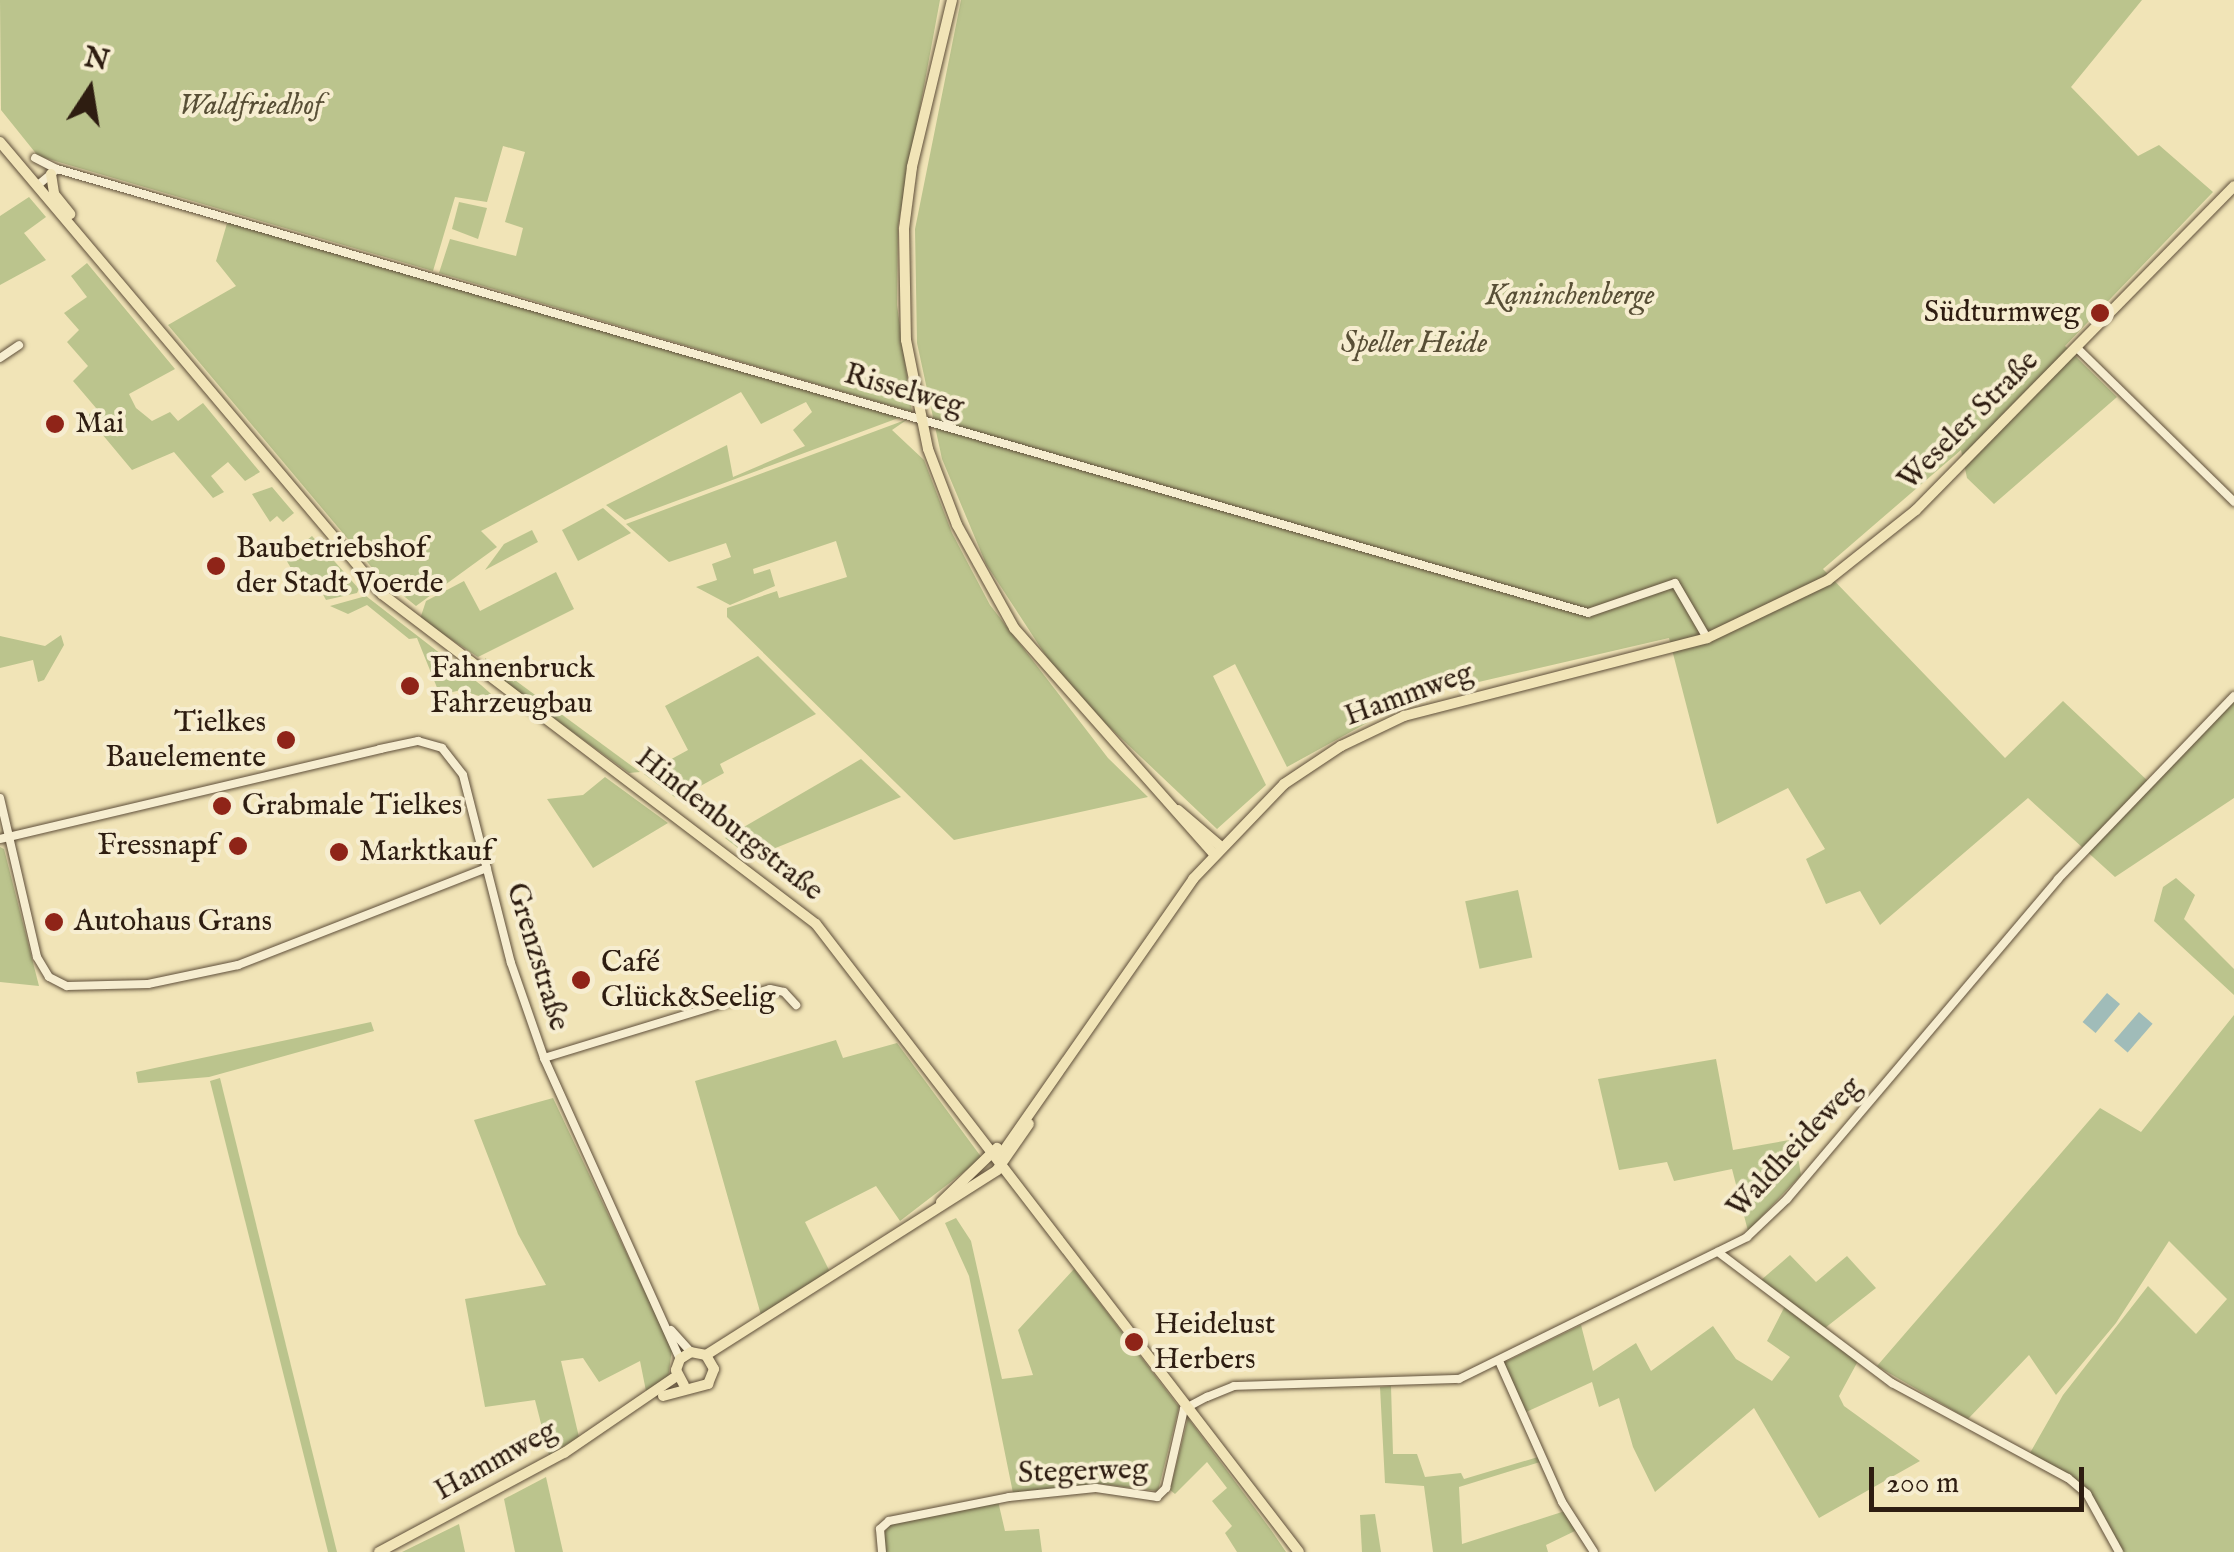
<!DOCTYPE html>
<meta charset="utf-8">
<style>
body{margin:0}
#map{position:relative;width:2234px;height:1552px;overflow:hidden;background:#f1e4b7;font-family:"IM FELL English",serif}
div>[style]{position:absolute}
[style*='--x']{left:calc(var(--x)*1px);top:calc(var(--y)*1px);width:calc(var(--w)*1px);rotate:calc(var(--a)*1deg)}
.green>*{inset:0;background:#bbc48d;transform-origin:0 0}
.water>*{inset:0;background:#a0bcb9;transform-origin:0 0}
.roads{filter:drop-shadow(0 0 2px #5f4f3a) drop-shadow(0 0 2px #5f4f3a)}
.minor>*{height:8px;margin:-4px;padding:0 4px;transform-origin:4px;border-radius:4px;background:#f6edd0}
.major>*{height:10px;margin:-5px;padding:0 5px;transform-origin:5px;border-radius:5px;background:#f1e4b7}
.dots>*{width:28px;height:28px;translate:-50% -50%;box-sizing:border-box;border:5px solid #f6edd0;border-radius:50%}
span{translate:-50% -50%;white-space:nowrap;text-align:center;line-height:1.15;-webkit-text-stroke:8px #f6edd0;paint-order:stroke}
.park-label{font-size:30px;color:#584f36;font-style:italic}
.poi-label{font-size:30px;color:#2e1d11}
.right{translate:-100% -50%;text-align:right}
.left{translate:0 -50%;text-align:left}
.street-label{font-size:30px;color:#2e1d11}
.north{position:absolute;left:40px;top:40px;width:100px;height:100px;-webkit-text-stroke:8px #f6edd0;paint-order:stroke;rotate:12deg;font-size:28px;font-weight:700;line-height:40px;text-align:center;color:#2e1d11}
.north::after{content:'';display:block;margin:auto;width:35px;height:45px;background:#2e1d11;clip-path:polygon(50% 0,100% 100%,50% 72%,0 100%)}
.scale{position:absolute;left:1869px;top:1467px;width:215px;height:45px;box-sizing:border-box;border:5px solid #2e1d11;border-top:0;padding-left:12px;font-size:30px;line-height:35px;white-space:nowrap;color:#2e1d11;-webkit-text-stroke:8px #f6edd0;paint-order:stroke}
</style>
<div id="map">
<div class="green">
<div style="clip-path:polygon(0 0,940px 0,898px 226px,897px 305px,912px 412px,439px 273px,450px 239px,516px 256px,523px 228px,505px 222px,525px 152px,503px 146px,487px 202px,455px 197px,433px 271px,38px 156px,1px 110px)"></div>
<div style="clip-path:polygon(961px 0,2142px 0,2071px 87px,2138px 156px,2159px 145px,2213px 192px,2065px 346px,2117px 397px,1994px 504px,1967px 478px,1961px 450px,1823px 569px,2005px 758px,2063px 701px,2149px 782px,2234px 693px,2234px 798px,2115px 877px,2028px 798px,1880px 925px,1860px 891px,1826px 904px,1806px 859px,1825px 849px,1788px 788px,1717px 824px,1669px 638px,1414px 697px,1287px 767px,1235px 664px,1213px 676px,1266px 785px,1217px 829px,1105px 723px,1048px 659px,986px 564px,942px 459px,917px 343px,915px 229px)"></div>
<div style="clip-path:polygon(29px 197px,46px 217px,24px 233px,46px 260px,0 285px,0 216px)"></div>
<div style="clip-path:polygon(459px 202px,487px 208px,478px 239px,452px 229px)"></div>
<div style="clip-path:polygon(228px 220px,901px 417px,625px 520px,606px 505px,727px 445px,733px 477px,805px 446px,793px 430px,812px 412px,806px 402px,761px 424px,741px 392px,481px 531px,497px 547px,416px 606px,379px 576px,168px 325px,236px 286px,216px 261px)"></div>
<div style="clip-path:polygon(87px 263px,175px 369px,129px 394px,136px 408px,152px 421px,170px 412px,178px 421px,203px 403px,260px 472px,245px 481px,228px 462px,211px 476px,224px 492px,213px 498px,174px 452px,132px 470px,87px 416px,96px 408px,73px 381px,88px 366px,67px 342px,79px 330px,64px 313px,87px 297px,71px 276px)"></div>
<div style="clip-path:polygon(908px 419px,892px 430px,924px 460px,952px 533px,990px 605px,1108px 758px,1148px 797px,954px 840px,727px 617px,727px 608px,777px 591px,779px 598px,847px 577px,836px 541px,753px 569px,754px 574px,770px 569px,775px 586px,730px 605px,696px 587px,717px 580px,712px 564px,731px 557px,726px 543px,669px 562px,626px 524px)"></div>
<div style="clip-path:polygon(272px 487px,294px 513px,283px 522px,277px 516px,270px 522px,252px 494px)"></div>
<div style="clip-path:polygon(603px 508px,631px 533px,578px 561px,562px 530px)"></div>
<div style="clip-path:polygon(532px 530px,538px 542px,485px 570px,504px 544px)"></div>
<div style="clip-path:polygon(312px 536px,359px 589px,357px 593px,326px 600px,314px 578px,301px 585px,285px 558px)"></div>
<div style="clip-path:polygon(556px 572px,574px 609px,478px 657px,420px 619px,426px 601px,464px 581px,480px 611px)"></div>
<div style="clip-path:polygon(366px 596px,481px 685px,509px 710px,496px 712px,482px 697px,461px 690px,440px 695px,417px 638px,409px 639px,367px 605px,348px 614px,330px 606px)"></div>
<div style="clip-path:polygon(61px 635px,64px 645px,44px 680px,38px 682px,33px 660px,0 668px,0 636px,45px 646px)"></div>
<div style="clip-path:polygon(758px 656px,816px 714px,720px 764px,724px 773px,677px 799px,644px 774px,688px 750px,665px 706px)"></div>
<div style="clip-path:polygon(485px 658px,640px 772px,629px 773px,522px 695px,485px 667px)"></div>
<div style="clip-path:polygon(861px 759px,901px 797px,751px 858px,725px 838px)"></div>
<div style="clip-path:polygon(605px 777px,668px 823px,593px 868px,547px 799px,583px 795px)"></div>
<div style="clip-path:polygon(0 847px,4px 849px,39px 986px,0 982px)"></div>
<div style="clip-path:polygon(2176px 878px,2195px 895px,2184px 919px,2234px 969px,2234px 995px,2154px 921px,2163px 887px)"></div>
<div style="left:1518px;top:890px;width:69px;height:54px;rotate:78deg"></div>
<div style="clip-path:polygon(2234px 1015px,2234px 1552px,2123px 1552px,2087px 1490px,2030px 1453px,2063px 1395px,2148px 1286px,2196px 1334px,2227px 1299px,2169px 1241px,2116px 1323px,2056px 1395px,2029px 1355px,1968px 1419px,1877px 1366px,2100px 1108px,2141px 1132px)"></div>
<div style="clip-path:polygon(371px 1022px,374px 1031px,209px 1077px,138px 1083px,136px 1072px)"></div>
<div style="clip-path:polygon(836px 1040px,843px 1058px,897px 1043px,982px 1158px,900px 1221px,876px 1186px,805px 1222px,830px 1272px,761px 1315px,695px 1081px)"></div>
<div style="clip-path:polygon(1716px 1059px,1733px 1150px,1795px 1139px,1801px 1175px,1748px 1231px,1732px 1169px,1674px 1181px,1667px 1162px,1619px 1170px,1598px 1079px)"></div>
<div style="clip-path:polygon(220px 1078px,337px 1552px,328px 1552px,210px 1081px)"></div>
<div style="clip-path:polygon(553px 1098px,672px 1349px,668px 1379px,647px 1396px,640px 1361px,599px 1382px,583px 1358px,561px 1361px,579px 1437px,549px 1455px,535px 1400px,485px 1407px,465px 1299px,546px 1285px,518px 1234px,474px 1120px)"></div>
<div style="clip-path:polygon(956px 1218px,971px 1241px,1002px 1379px,1033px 1375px,1018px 1330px,1074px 1269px,1179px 1407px,1158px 1491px,1101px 1484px,1013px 1493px,969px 1276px,945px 1223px)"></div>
<div style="clip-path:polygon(1790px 1255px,1816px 1282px,1847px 1256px,1876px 1288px,1825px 1328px,1760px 1281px)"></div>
<div style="clip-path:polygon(1785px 1306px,1858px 1361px,1839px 1396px,1844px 1406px,1920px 1461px,1819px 1518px,1754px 1408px,1655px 1492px,1633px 1447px,1619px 1398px,1599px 1407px,1592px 1382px,1524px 1413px,1503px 1363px,1581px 1325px,1593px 1371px,1636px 1343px,1651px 1371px,1713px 1326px,1736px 1359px,1772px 1381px,1790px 1357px,1767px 1341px)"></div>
<div style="clip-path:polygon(1391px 1386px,1393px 1454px,1417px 1454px,1425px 1477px,1461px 1473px,1464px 1479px,1538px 1457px,1540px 1462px,1459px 1487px,1462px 1544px,1565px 1511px,1577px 1530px,1546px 1545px,1548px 1552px,1433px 1552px,1424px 1486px,1385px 1483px,1380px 1387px)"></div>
<div style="clip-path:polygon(1188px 1418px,1271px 1530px,1286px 1552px,1237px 1552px,1225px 1533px,1232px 1526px,1212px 1501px,1227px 1488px,1207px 1462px,1175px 1494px,1170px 1490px)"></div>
<div style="clip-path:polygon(546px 1477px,563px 1552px,515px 1552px,504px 1499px)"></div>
<div style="clip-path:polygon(998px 1501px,1005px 1531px,1039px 1529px,1042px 1552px,885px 1552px,881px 1538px,890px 1524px)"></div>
<div style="clip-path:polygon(1375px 1514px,1381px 1552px,1362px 1552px,1360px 1515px)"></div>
<div style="clip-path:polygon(459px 1524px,465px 1552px,402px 1552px)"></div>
</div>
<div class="water">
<div style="left:2107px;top:993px;width:17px;height:38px;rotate:40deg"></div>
<div style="left:2139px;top:1012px;width:18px;height:38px;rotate:41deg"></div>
</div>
<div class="roads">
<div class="minor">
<div style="--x:35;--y:158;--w:25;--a:27"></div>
<div style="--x:57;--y:169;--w:26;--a:140"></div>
<div style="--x:57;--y:169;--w:1594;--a:16.17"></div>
<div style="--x:1588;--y:613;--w:92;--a:-19"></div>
<div style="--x:1675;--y:583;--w:64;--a:59.8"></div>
<div style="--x:2077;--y:348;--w:220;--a:44.4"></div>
<div style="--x:0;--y:358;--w:23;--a:-34"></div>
<div style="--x:0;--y:798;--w:163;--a:76.9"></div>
<div style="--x:37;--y:957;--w:23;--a:59"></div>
<div style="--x:49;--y:977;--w:20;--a:27"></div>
<div style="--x:67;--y:986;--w:81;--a:-1.4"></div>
<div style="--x:148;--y:984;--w:92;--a:-11.9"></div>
<div style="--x:238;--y:965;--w:267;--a:-21.3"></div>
<div style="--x:0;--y:839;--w:391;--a:-13.3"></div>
<div style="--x:380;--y:749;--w:39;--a:-12"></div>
<div style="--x:418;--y:741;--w:25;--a:16"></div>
<div style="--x:442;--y:748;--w:34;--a:52"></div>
<div style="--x:463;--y:775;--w:194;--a:75.7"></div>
<div style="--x:511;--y:963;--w:101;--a:70.8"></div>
<div style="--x:544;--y:1058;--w:330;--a:65.7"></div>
<div style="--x:544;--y:1058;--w:236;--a:-17"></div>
<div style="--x:770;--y:989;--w:14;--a:12"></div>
<div style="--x:784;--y:992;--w:18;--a:47"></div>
<div style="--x:1718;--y:1252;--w:218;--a:37"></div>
<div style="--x:1892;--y:1383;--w:200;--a:28.4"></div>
<div style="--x:2068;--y:1478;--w:25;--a:40"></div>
<div style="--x:2087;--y:1494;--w:66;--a:61.1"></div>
<div style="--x:671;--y:1330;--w:30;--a:48"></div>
<div style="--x:1499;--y:1361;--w:154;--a:65.9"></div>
<div style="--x:1562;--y:1502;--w:59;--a:57.4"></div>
<div style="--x:882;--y:1552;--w:23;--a:-95"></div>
<div style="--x:880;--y:1529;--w:12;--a:-42"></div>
<div style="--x:889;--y:1521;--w:122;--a:-11.3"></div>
<div style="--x:1009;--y:1497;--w:87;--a:-5.9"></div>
<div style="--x:1096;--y:1488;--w:62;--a:8.4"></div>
<div style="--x:1157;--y:1497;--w:13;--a:-45"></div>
<div style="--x:1166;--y:1488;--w:81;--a:-77.2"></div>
<div style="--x:1184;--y:1409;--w:26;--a:-28"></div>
<div style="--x:1207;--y:1397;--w:29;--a:-22"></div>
<div style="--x:1234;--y:1386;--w:225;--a:-1.8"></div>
<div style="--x:1459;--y:1379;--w:321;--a:-26.2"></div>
<div style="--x:1747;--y:1237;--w:55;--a:-43.5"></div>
<div style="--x:1787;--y:1199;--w:419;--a:-49.7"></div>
<div style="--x:2058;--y:879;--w:254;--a:-46.1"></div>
</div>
<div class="major">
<div style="--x:952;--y:0;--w:172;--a:103.5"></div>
<div style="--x:912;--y:167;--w:63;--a:97.4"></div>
<div style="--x:904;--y:229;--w:111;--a:89"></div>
<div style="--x:906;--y:340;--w:111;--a:78.6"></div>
<div style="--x:928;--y:449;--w:81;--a:69.1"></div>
<div style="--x:957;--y:525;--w:118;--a:61"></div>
<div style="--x:1014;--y:628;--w:300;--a:48.5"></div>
<div style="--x:0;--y:142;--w:592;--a:49.8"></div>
<div style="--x:382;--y:594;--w:545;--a:37.25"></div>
<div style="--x:816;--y:924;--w:792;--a:52.44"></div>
<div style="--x:51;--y:174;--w:20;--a:81"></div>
<div style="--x:54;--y:194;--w:26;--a:51"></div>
<div style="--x:1178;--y:810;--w:54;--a:40.5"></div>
<div style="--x:1000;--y:1156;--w:338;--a:-55.1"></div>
<div style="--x:1193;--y:879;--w:132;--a:-46.2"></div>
<div style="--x:1284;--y:784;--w:69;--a:-33.7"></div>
<div style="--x:1341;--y:746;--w:70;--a:-25.5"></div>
<div style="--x:1404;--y:716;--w:313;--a:-14.4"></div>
<div style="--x:1707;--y:638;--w:134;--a:-25.6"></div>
<div style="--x:1828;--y:580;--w:112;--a:-38.5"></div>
<div style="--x:1916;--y:510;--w:454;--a:-45.5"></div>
<div style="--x:941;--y:1202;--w:78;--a:-44"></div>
<div style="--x:706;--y:1355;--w:345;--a:-32.4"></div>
<div style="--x:997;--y:1170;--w:56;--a:-55.2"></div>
<div style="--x:663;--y:1396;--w:47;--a:-14.9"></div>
<div style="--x:708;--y:1384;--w:16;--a:-68"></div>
<div style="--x:714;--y:1369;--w:16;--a:-120"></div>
<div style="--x:706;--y:1355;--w:15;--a:-169"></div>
<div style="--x:691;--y:1352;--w:13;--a:148"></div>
<div style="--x:680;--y:1359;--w:12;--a:110"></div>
<div style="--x:676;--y:1370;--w:17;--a:62"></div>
<div style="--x:379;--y:1552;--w:210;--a:-28.2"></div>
<div style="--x:564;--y:1453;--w:137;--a:-34.3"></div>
</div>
</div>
<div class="dots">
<div style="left:2100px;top:313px;background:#8f2418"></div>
<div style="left:55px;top:424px;background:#8f2418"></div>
<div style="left:216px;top:566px;background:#8f2418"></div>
<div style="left:410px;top:686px;background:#8f2418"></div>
<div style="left:286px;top:740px;background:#8f2418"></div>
<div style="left:222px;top:806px;background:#8f2418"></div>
<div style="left:238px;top:846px;background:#8f2418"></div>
<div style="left:339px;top:852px;background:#8f2418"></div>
<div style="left:54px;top:922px;background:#8f2418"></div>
<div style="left:581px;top:980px;background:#8f2418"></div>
<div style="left:1134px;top:1342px;background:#8f2418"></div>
</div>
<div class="park-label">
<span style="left:251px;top:106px">Waldfriedhof</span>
<span style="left:1570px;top:296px">Kaninchenberge</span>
<span style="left:1414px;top:344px">Speller Heide</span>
</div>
<div class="poi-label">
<span class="right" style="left:2080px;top:313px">Südturmweg</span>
<span class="left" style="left:75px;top:424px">Mai</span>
<span class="left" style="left:236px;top:566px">Baubetriebshof<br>der Stadt Voerde</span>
<span class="left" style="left:430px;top:686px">Fahnenbruck<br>Fahrzeugbau</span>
<span class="right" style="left:266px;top:740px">Tielkes<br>Bauelemente</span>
<span class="left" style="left:242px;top:806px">Grabmale Tielkes</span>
<span class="right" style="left:218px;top:846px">Fressnapf</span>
<span class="left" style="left:359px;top:852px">Marktkauf</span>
<span class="left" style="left:74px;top:922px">Autohaus Grans</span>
<span class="left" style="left:601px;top:980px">Café<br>Glück&amp;Seelig</span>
<span class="left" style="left:1154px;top:1342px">Heidelust<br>Herbers</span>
</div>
<div class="street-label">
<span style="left:904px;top:391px;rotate:16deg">Risselweg</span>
<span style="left:1969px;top:421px;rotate:-45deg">Weseler Straße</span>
<span style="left:1409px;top:695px;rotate:-20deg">Hammweg</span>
<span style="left:729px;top:825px;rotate:38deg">Hindenburgstraße</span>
<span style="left:537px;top:957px;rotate:73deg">Grenzstraße</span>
<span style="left:1795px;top:1148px;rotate:-47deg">Waldheideweg</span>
<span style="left:496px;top:1461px;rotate:-29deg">Hammweg</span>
<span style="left:1083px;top:1472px;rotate:-2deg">Stegerweg</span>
</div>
<div class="north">N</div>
<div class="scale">200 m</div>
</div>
